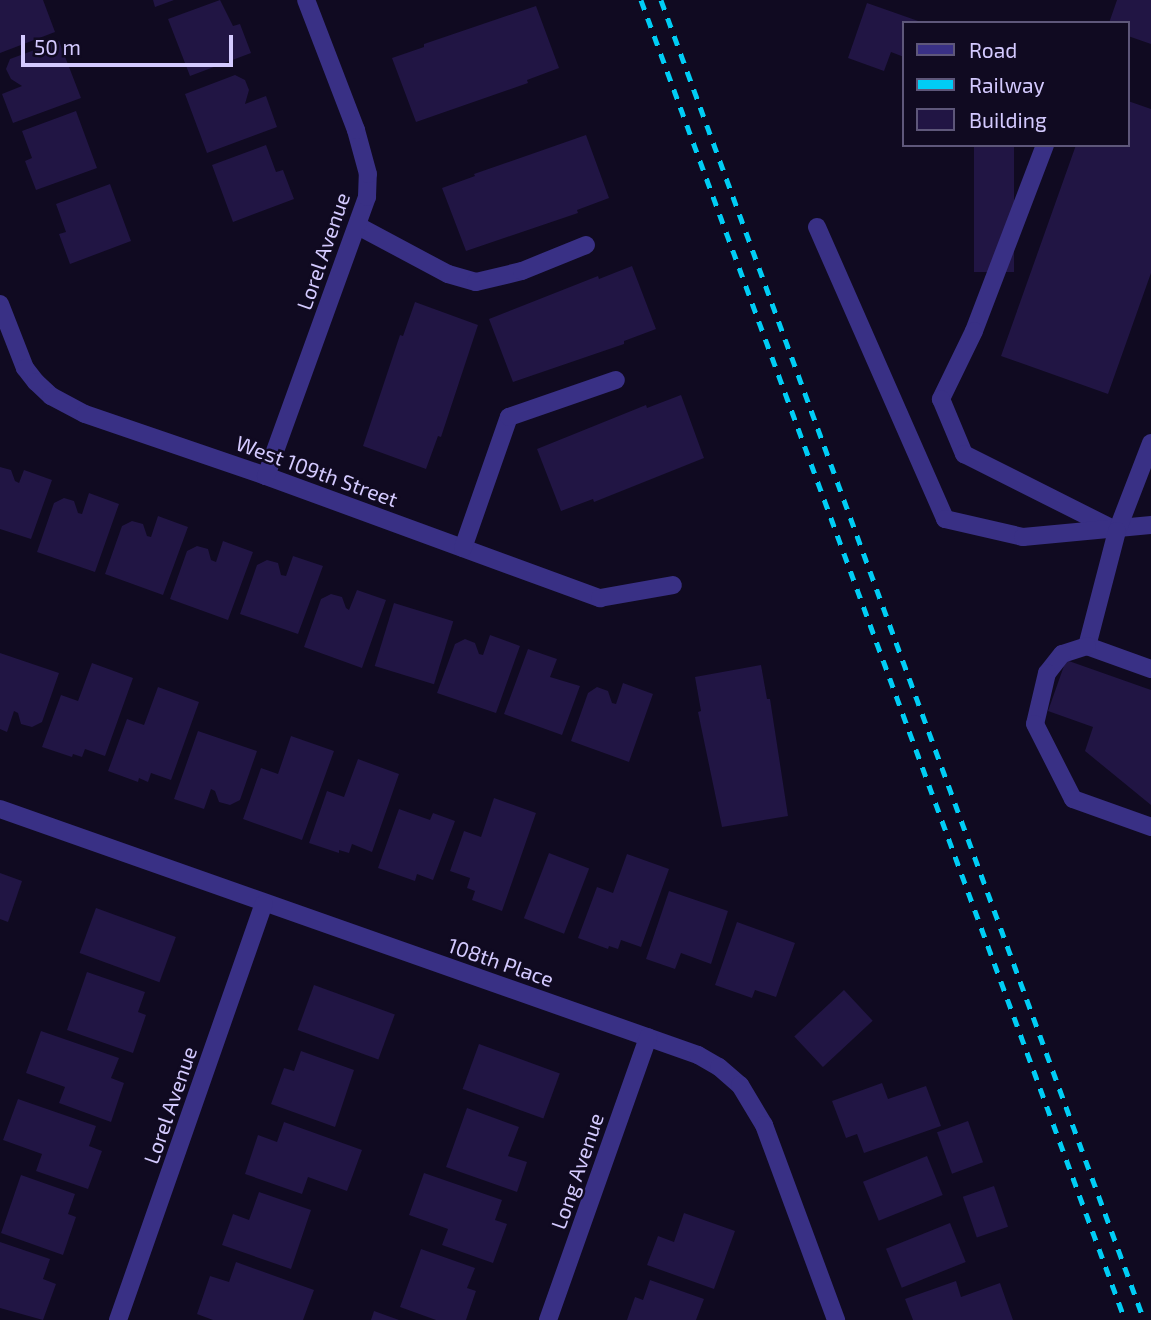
<!DOCTYPE html>
<style>
body{margin:0}
#map{position:relative;width:1151px;height:1320px;overflow:hidden;background:#100a21;font-family:"Exo 2",sans-serif}
div>[style]{position:absolute}
[style*='--x']{left:calc(var(--x)*1px);top:calc(var(--y)*1px);width:calc(var(--w)*1px);rotate:calc(var(--a)*1deg)}
.building>*{inset:0;background:#211544;transform-origin:0 0}
.minor>*{height:18px;margin:-9px;padding:0 9px;transform-origin:9px;border-radius:9px;background:#393085}
.rail>*{height:5px;margin-top:-2.5px;transform-origin:0;background:repeating-linear-gradient(90deg,#00cdf5 0 10px,transparent 0 19px)}
span{translate:-50% -50%;white-space:nowrap;text-align:center;line-height:1.15;-webkit-text-stroke:5px #100a21;paint-order:stroke}
.street-label{font-size:21px;color:#d4caff}
.legend{position:absolute;left:902px;top:21px;width:228px;height:126px;box-sizing:border-box;background:#100a21;border:2px solid #5e577a;margin:0;padding:9px 12px;list-style:none;font-size:21px;color:#d4caff}
.legend li{display:flex;align-items:center;gap:14px;height:35px}
.legend b{width:35px;border:2px solid #5e577a}
.scale{position:absolute;left:21px;top:35px;width:212px;height:32px;box-sizing:border-box;border:4px solid #d4caff;border-top:0;padding-left:9px;font-size:21px;line-height:24px;white-space:nowrap;color:#d4caff;-webkit-text-stroke:5px #100a21;paint-order:stroke}
</style>
<div id="map">
<div class="building">
<div style="clip-path:polygon(0 0,43px 0,55px 32px,0 53px)"></div>
<div style="clip-path:polygon(153px 0,174px 0,155px 7px)"></div>
<div style="clip-path:polygon(220px 0,233px 26px,240px 24px,251px 53px,190px 76px,168px 19px)"></div>
<div style="clip-path:polygon(1117px 0,1151px 0,1151px 44px,1128px 36px,1128px 23px,1109px 23px)"></div>
<div style="clip-path:polygon(867px 3px,921px 22px,904px 23px,904px 57px,891px 52px,884px 71px,848px 58px)"></div>
<div style="clip-path:polygon(536px 6px,559px 68px,527px 80px,528px 83px,416px 122px,392px 58px,424px 47px,424px 44px)"></div>
<div style="clip-path:polygon(59px 41px,81px 98px,13px 123px,2px 94px,22px 86px,11px 79px,6px 69px,10px 59px)"></div>
<div style="clip-path:polygon(235px 75px,245px 80px,249px 90px,245px 104px,266px 96px,277px 127px,207px 153px,185px 94px)"></div>
<div style="clip-path:polygon(1128px 101px,1151px 109px,1151px 273px,1108px 394px,1001px 356px,1076px 145px,1128px 145px)"></div>
<div style="clip-path:polygon(76px 111px,97px 168px,36px 190px,25px 161px,32px 158px,22px 131px)"></div>
<div style="clip-path:polygon(586px 135px,609px 198px,577px 210px,578px 213px,466px 251px,442px 188px,475px 176px,474px 174px)"></div>
<div style="clip-path:polygon(266px 145px,276px 172px,283px 170px,294px 199px,233px 222px,212px 165px)"></div>
<div style="left:974px;top:145px;width:40px;height:127px"></div>
<div style="clip-path:polygon(110px 184px,131px 241px,70px 264px,59px 234px,66px 232px,56px 204px)"></div>
<div style="clip-path:polygon(632px 266px,656px 329px,624px 341px,624px 344px,513px 382px,489px 319px,598px 276px,599px 279px)"></div>
<div style="clip-path:polygon(415px 302px,478px 325px,441px 437px,438px 436px,426px 469px,363px 446px,400px 335px,403px 336px)"></div>
<div style="clip-path:polygon(681px 395px,704px 458px,594px 502px,593px 499px,561px 511px,537px 449px,646px 405px,647px 408px)"></div>
<div style="clip-path:polygon(0 467px,11px 470px,15px 481px,19px 483px,24px 470px,52px 480px,31px 539px,0 529px)"></div>
<div style="clip-path:polygon(89px 493px,119px 504px,95px 572px,37px 552px,54px 503px,64px 498px,74px 501px,78px 513px,82px 514px)"></div>
<div style="clip-path:polygon(158px 516px,188px 527px,163px 595px,105px 574px,122px 526px,132px 521px,143px 524px,147px 536px,151px 537px)"></div>
<div style="clip-path:polygon(223px 541px,253px 552px,228px 620px,170px 599px,187px 551px,197px 546px,208px 549px,211px 560px,216px 562px)"></div>
<div style="clip-path:polygon(293px 556px,323px 566px,298px 634px,240px 614px,257px 565px,267px 560px,278px 563px,281px 575px,286px 576px)"></div>
<div style="clip-path:polygon(357px 590px,386px 600px,362px 668px,304px 647px,321px 599px,331px 594px,342px 597px,346px 608px,349px 610px)"></div>
<div style="left:394px;top:603px;width:62px;height:66px;rotate:17deg"></div>
<div style="clip-path:polygon(490px 635px,520px 646px,496px 713px,437px 693px,455px 644px,465px 639px,475px 643px,479px 654px,483px 655px)"></div>
<div style="clip-path:polygon(528px 649px,557px 659px,550px 677px,580px 686px,562px 735px,504px 714px)"></div>
<div style="clip-path:polygon(0 653px,59px 673px,42px 722px,32px 727px,21px 724px,18px 713px,14px 711px,7px 732px,0 729px)"></div>
<div style="clip-path:polygon(1066px 660px,1151px 690px,1151px 805px,1085px 751px,1093px 727px,1048px 711px)"></div>
<div style="clip-path:polygon(92px 663px,133px 678px,105px 756px,85px 749px,82px 757px,73px 754px,72px 757px,42px 747px,61px 695px,78px 701px)"></div>
<div style="clip-path:polygon(761px 665px,767px 699px,770px 699px,788px 816px,722px 827px,698px 712px,701px 711px,695px 677px)"></div>
<div style="clip-path:polygon(623px 683px,653px 694px,629px 762px,571px 741px,588px 693px,597px 687px,608px 691px,612px 703px,616px 704px)"></div>
<div style="clip-path:polygon(158px 687px,199px 702px,171px 780px,151px 773px,148px 782px,139px 778px,138px 782px,108px 771px,127px 719px,144px 725px)"></div>
<div style="clip-path:polygon(198px 731px,257px 751px,240px 800px,230px 805px,219px 802px,215px 791px,211px 789px,204px 809px,174px 799px)"></div>
<div style="clip-path:polygon(291px 736px,334px 751px,302px 840px,243px 819px,261px 768px,278px 774px)"></div>
<div style="clip-path:polygon(358px 759px,399px 774px,372px 852px,352px 844px,349px 853px,339px 850px,339px 853px,309px 843px,327px 791px,344px 797px)"></div>
<div style="clip-path:polygon(494px 798px,536px 813px,502px 911px,472px 900px,475px 891px,467px 888px,470px 878px,450px 871px,464px 831px,481px 837px)"></div>
<div style="clip-path:polygon(399px 809px,430px 820px,433px 813px,455px 821px,433px 880px,417px 874px,415px 881px,378px 868px)"></div>
<div style="left:549px;top:853px;width:43px;height:70px;rotate:21deg"></div>
<div style="clip-path:polygon(627px 854px,669px 869px,641px 947px,621px 940px,618px 949px,609px 946px,608px 949px,578px 938px,597px 887px,613px 893px)"></div>
<div style="clip-path:polygon(0 873px,22px 881px,8px 922px,0 919px)"></div>
<div style="clip-path:polygon(669px 891px,728px 911px,711px 964px,681px 953px,675px 969px,646px 959px)"></div>
<div style="left:96px;top:908px;width:85px;height:48px;rotate:20deg"></div>
<div style="clip-path:polygon(737px 922px,795px 943px,776px 997px,755px 990px,752px 998px,715px 985px)"></div>
<div style="clip-path:polygon(87px 972px,145px 992px,138px 1012px,146px 1015px,133px 1053px,67px 1030px)"></div>
<div style="left:314px;top:985px;width:86px;height:48px;rotate:20deg"></div>
<div style="left:844px;top:990px;width:42px;height:68px;rotate:47deg"></div>
<div style="clip-path:polygon(41px 1031px,119px 1058px,111px 1078px,124px 1083px,111px 1122px,59px 1103px,65px 1087px,26px 1073px)"></div>
<div style="left:479px;top:1044px;width:86px;height:48px;rotate:20deg"></div>
<div style="clip-path:polygon(301px 1051px,354px 1070px,335px 1127px,271px 1104px,284px 1068px,294px 1071px)"></div>
<div style="clip-path:polygon(882px 1083px,888px 1099px,926px 1086px,941px 1126px,864px 1153px,857px 1134px,846px 1138px,832px 1101px)"></div>
<div style="clip-path:polygon(18px 1099px,96px 1126px,89px 1146px,102px 1151px,88px 1189px,36px 1171px,42px 1154px,3px 1140px)"></div>
<div style="clip-path:polygon(467px 1108px,519px 1127px,508px 1156px,527px 1162px,517px 1192px,446px 1167px)"></div>
<div style="left:968px;top:1121px;width:44px;height:33px;rotate:70deg"></div>
<div style="clip-path:polygon(284px 1122px,362px 1150px,347px 1191px,308px 1177px,302px 1194px,245px 1174px,258px 1135px,277px 1142px)"></div>
<div style="left:927px;top:1156px;width:42px;height:69px;rotate:68deg"></div>
<div style="clip-path:polygon(424px 1173px,502px 1200px,495px 1220px,507px 1224px,493px 1263px,442px 1245px,448px 1229px,409px 1215px)"></div>
<div style="clip-path:polygon(21px 1175px,75px 1194px,68px 1214px,76px 1217px,63px 1255px,1px 1233px)"></div>
<div style="left:994px;top:1186px;width:43px;height:33px;rotate:71deg"></div>
<div style="clip-path:polygon(259px 1192px,311px 1210px,291px 1269px,222px 1245px,233px 1214px,249px 1220px)"></div>
<div style="clip-path:polygon(684px 1213px,735px 1231px,714px 1289px,647px 1265px,658px 1236px,674px 1242px)"></div>
<div style="left:950px;top:1223px;width:42px;height:69px;rotate:68deg"></div>
<div style="clip-path:polygon(0 1242px,50px 1259px,43px 1279px,56px 1284px,43px 1320px,0 1308px)"></div>
<div style="clip-path:polygon(421px 1249px,475px 1268px,467px 1288px,476px 1291px,466px 1320px,436px 1320px,400px 1307px)"></div>
<div style="clip-path:polygon(236px 1262px,314px 1290px,303px 1320px,213px 1320px,197px 1314px,210px 1276px,229px 1282px)"></div>
<div style="clip-path:polygon(650px 1280px,704px 1299px,696px 1320px,627px 1320px,635px 1297px,643px 1300px)"></div>
<div style="clip-path:polygon(956px 1281px,961px 1297px,1000px 1283px,1013px 1320px,913px 1320px,905px 1299px)"></div>
<div style="clip-path:polygon(374px 1311px,399px 1320px,371px 1320px)"></div>
</div>
<div class="minor">
<div style="--x:1045;--y:145;--w:199;--a:110.9"></div>
<div style="--x:974;--y:331;--w:76;--a:115.9"></div>
<div style="--x:941;--y:399;--w:60;--a:67.3"></div>
<div style="--x:964;--y:454;--w:171;--a:26.7"></div>
<div style="--x:358;--y:226;--w:102;--a:28.1"></div>
<div style="--x:448;--y:274;--w:29;--a:16"></div>
<div style="--x:476;--y:282;--w:47;--a:-13.4"></div>
<div style="--x:522;--y:271;--w:69;--a:-22.1"></div>
<div style="--x:817;--y:227;--w:319;--a:66.3"></div>
<div style="--x:945;--y:519;--w:80;--a:13"></div>
<div style="--x:1023;--y:537;--w:129;--a:-5.4"></div>
<div style="--x:0;--y:304;--w:69;--a:68.7"></div>
<div style="--x:25;--y:368;--w:18;--a:52"></div>
<div style="--x:36;--y:382;--w:21;--a:43"></div>
<div style="--x:51;--y:396;--w:38;--a:28"></div>
<div style="--x:85;--y:414;--w:191;--a:18.9"></div>
<div style="--x:266;--y:476;--w:356;--a:20.1"></div>
<div style="--x:600;--y:598;--w:74;--a:-10.1"></div>
<div style="--x:1151;--y:443;--w:94;--a:111.1"></div>
<div style="--x:1117;--y:531;--w:119;--a:104.6"></div>
<div style="--x:1087;--y:646;--w:68;--a:19.8"></div>
<div style="--x:266;--y:476;--w:297;--a:-70.1"></div>
<div style="--x:367;--y:197;--w:23;--a:-88"></div>
<div style="--x:368;--y:174;--w:46;--a:-105.3"></div>
<div style="--x:356;--y:130;--w:139;--a:-111"></div>
<div style="--x:463;--y:548;--w:139;--a:-70.7"></div>
<div style="--x:509;--y:417;--w:113;--a:-19.1"></div>
<div style="--x:1087;--y:646;--w:26;--a:162"></div>
<div style="--x:1062;--y:654;--w:24;--a:128"></div>
<div style="--x:1047;--y:673;--w:52;--a:103.2"></div>
<div style="--x:1035;--y:724;--w:84;--a:63.1"></div>
<div style="--x:1073;--y:799;--w:83;--a:19.7"></div>
<div style="--x:0;--y:809;--w:740;--a:19.41"></div>
<div style="--x:698;--y:1055;--w:24;--a:30"></div>
<div style="--x:719;--y:1067;--w:28;--a:41"></div>
<div style="--x:740;--y:1085;--w:47;--a:59"></div>
<div style="--x:764;--y:1125;--w:208;--a:69.7"></div>
<div style="--x:118;--y:1320;--w:441;--a:-70.7"></div>
<div style="--x:548;--y:1320;--w:300;--a:-70.5"></div>
</div>
<div class="rail">
<div style="--x:641;--y:0;--w:1406;--a:69.86"></div>
<div style="--x:661;--y:0;--w:1406;--a:69.9"></div>
</div>
<div class="street-label">
<span style="left:323px;top:251px;rotate:-71deg">Lorel Avenue</span>
<span style="left:317px;top:471px;rotate:20deg">West 109th Street</span>
<span style="left:501px;top:962px;rotate:19deg">108th Place</span>
<span style="left:170px;top:1105px;rotate:-71deg">Lorel Avenue</span>
<span style="left:577px;top:1171px;rotate:-71deg">Long Avenue</span>
</div>
<ul class="legend">
<li><b style="height:9px;background:#393085"></b>Road</li>
<li><b style="height:9px;background:#00cdf5"></b>Railway</li>
<li><b style="height:19px;background:#211544"></b>Building</li>
</ul>
<div class="scale">50 m</div>
</div>
